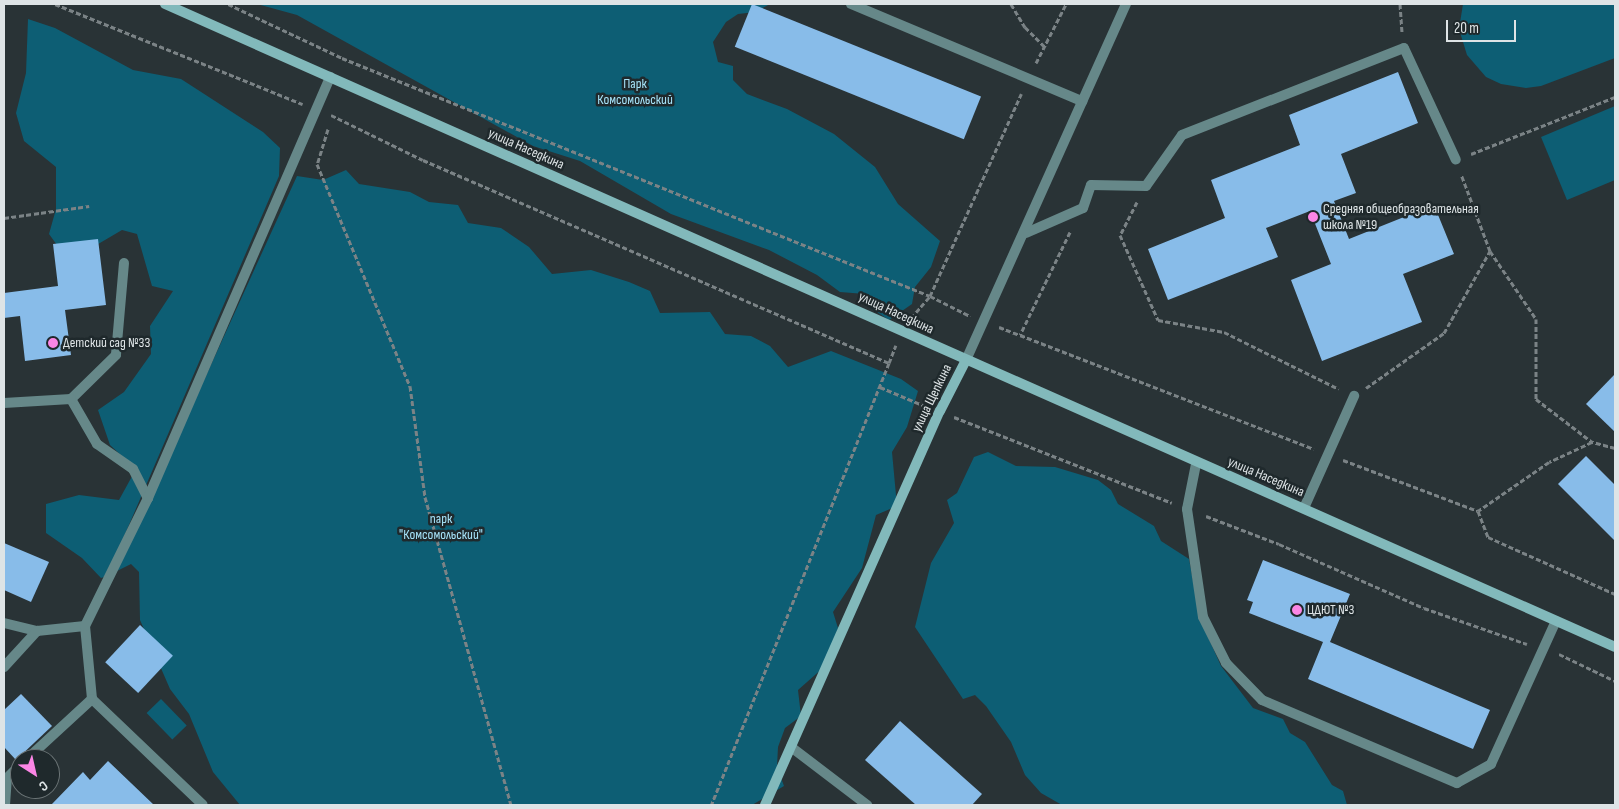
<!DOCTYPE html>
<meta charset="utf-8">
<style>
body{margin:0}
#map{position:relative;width:1619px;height:809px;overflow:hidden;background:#293336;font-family:"Sofia Sans Condensed",sans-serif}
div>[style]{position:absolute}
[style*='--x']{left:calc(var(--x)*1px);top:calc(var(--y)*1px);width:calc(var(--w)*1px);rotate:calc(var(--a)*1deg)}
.green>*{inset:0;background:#0d5e74;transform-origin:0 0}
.building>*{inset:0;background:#88bce9;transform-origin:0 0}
.path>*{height:3px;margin-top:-1.5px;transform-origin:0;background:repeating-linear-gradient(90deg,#7b8386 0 5px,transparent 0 7.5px)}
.service>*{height:10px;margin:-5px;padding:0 5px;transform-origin:5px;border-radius:5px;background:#668889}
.minor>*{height:10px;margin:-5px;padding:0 5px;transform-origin:5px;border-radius:5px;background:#668889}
.secondary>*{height:10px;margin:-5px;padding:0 5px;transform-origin:5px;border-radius:5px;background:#82b9bb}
.dots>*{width:14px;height:14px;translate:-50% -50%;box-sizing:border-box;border:2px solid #1f292c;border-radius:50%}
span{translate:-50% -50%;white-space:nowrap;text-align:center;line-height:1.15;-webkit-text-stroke:5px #1f292c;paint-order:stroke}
.park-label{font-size:14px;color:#a6e3f9}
.street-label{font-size:14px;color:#dee4e6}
.poi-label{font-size:14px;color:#dee4e6}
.left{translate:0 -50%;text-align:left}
.frame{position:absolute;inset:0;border:5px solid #dee4e6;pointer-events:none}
.north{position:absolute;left:10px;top:749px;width:50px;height:50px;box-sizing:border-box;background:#1f292c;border:1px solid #6b7476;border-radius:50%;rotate:145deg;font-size:14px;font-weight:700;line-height:20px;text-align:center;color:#dee4e6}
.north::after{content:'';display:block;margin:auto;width:18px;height:22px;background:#fb86e5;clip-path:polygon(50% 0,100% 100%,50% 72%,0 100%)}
.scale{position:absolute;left:1446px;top:20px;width:70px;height:22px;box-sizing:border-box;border:2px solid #dee4e6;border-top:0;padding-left:6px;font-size:15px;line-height:18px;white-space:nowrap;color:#dee4e6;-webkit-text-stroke:4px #1f292c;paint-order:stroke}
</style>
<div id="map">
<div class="green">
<div style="clip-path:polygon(257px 4px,770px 4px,755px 12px,738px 14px,726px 22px,713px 42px,718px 62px,733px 66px,733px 80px,747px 94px,787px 109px,834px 134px,875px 167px,898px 204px,940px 241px,931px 267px,915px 287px,912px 304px,889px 320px,868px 306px,865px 294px,840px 292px,817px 275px,769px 250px,671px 214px,580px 161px,533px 146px,297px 15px)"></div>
<div style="clip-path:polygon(1463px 4px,1615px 4px,1615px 58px,1541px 86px,1526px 88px,1501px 84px,1486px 77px,1467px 55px,1459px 29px)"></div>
<div style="clip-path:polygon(28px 19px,55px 28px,133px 70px,181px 79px,263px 132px,280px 148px,279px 176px,107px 576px,101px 578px,82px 558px,46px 533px,46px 504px,79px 495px,119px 500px,136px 469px,110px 445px,98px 410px,124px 392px,151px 354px,150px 326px,173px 291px,152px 286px,137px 234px,122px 230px,88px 250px,65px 256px,49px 234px,56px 209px,56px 167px,24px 141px,16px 113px,26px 73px)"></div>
<div style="clip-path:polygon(1615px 106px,1615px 180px,1567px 200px,1541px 137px)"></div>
<div style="clip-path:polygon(346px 170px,359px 184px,410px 192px,429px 202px,458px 205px,468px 223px,501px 228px,529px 247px,552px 274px,591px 270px,629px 282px,650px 291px,660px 313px,710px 312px,725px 334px,751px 336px,770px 346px,788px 367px,831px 351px,901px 379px,918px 391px,907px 427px,892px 452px,897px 506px,876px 515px,862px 568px,833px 612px,838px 628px,824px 667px,798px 690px,801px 716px,785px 728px,778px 747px,777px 767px,784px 786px,752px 805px,240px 805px,213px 772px,189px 714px,170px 689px,140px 620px,139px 572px,131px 564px,117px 571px,297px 176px,323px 180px)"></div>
<div style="clip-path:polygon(988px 452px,1016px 466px,1055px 467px,1098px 480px,1111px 490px,1118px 504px,1154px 526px,1161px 541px,1189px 559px,1200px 619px,1221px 666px,1253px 708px,1283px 719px,1290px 733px,1305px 742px,1332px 785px,1343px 791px,1347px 805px,1062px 805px,1041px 793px,1025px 775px,1011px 742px,986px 706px,975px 695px,963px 699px,915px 627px,931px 563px,954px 523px,947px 500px,957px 493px,974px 457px)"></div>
<div style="left:161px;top:699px;width:37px;height:20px;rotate:46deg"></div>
</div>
<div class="building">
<div style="left:752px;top:4px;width:247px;height:46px;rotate:22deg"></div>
<div style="clip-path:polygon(1398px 72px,1418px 123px,1341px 154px,1356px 193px,1334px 201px,1349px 239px,1434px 205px,1454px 254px,1403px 274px,1422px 322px,1322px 361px,1291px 280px,1331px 264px,1310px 211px,1266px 228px,1278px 257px,1168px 300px,1148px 249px,1225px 218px,1211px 180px,1300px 145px,1289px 115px)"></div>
<div style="clip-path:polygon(98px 239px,106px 305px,65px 310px,71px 355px,25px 361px,20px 316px,4px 318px,4px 293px,58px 286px,53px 244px)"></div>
<div style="clip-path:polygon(1615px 374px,1615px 432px,1586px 404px)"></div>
<div style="clip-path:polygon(1586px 456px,1615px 485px,1615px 541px,1558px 484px)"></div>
<div style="clip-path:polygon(4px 543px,49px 562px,31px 602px,4px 590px)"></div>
<div style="clip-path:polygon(1263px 560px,1350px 594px,1330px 642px,1490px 710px,1473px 749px,1308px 679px,1323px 642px,1249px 613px,1253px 602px,1247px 600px)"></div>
<div style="left:140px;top:625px;width:45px;height:51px;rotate:43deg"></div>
<div style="clip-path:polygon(21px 694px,52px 726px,16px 760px,4px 747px,4px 710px)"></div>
<div style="clip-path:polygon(900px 721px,982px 794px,972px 805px,916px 805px,865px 760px)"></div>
<div style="clip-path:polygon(108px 761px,154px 805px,51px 805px,83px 772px,90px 780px)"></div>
</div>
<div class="path">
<div style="--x:55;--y:4;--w:267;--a:22"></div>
<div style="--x:228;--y:4;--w:126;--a:25.3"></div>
<div style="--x:342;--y:58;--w:634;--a:22.04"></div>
<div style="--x:930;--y:296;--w:222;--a:-65.7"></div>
<div style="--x:1011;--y:4;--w:27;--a:59"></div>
<div style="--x:1025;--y:27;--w:27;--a:45"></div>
<div style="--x:1400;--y:4;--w:28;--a:86"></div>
<div style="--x:1036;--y:63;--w:66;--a:-63"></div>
<div style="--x:331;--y:115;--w:102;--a:26.1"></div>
<div style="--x:423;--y:160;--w:508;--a:23.54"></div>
<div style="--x:889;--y:363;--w:476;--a:111.9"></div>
<div style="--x:328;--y:129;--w:37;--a:107"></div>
<div style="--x:317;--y:164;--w:241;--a:67.3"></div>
<div style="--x:410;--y:386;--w:112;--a:82.3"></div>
<div style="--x:425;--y:497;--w:320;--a:74.4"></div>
<div style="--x:1471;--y:154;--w:155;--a:-21.6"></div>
<div style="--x:1137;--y:202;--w:37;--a:117"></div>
<div style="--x:1120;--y:235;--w:93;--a:65.9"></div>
<div style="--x:1158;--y:320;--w:67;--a:10.3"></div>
<div style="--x:1224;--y:332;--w:128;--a:26.4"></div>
<div style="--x:4;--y:218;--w:86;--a:-8"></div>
<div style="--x:1070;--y:232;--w:114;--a:115.9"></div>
<div style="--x:1020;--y:335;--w:315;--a:21.2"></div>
<div style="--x:1490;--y:251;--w:82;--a:55.9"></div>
<div style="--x:1536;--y:319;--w:80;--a:90"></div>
<div style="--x:1536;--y:399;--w:71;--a:37.5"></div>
<div style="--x:911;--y:318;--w:29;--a:-49"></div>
<div style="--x:930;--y:296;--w:45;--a:26.6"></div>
<div style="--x:999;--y:327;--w:22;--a:21"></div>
<div style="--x:889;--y:363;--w:19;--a:-69"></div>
<div style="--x:880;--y:387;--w:49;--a:22.9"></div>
<div style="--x:1366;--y:388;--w:95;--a:-35.2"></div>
<div style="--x:1444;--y:333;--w:94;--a:-60.7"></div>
<div style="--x:1490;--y:251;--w:82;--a:-110.6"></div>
<div style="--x:954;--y:417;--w:234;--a:21.5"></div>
<div style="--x:1615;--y:448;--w:24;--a:-165"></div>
<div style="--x:1592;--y:442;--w:47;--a:155.1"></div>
<div style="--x:1549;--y:462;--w:86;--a:145.4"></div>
<div style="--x:1478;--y:511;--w:28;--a:69"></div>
<div style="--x:1488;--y:537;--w:139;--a:24.2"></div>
<div style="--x:1343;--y:460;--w:144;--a:20.7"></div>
<div style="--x:1206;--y:516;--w:78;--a:21"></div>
<div style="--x:1279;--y:544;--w:158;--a:23.8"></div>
<div style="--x:1424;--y:608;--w:109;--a:19.3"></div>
<div style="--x:1559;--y:654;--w:62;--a:25.7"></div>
</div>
<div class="service">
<div style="--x:851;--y:4;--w:251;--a:22.8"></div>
<div style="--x:1026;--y:233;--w:62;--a:-23.7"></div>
<div style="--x:1083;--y:208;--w:24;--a:-71"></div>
<div style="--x:1091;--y:185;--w:55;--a:1"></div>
<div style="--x:1146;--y:186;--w:62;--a:-54.8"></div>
<div style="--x:1182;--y:135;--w:238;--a:-21.4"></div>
<div style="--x:1404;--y:48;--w:123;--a:65.1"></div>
<div style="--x:124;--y:263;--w:92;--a:95"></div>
<div style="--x:116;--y:355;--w:63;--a:135.6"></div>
<div style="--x:71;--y:399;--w:52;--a:60"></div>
<div style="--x:97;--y:444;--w:44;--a:34.8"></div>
<div style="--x:133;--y:469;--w:33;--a:63"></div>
<div style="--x:4;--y:403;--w:67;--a:-3.4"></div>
<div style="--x:1196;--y:464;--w:46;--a:101.3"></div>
<div style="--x:1187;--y:509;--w:109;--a:81.6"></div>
<div style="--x:1203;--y:617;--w:51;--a:63.4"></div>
<div style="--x:1226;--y:663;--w:52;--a:45.8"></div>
<div style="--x:1262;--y:700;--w:212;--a:23.1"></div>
<div style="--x:1457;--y:783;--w:39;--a:-29"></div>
<div style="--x:1491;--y:764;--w:157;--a:-65.6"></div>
<div style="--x:1304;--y:508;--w:123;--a:-65.9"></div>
<div style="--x:4;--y:623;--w:34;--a:14"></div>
<div style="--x:37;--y:631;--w:48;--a:-5.9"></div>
<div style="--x:85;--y:626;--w:73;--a:84.5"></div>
<div style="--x:92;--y:699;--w:88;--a:137.3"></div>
<div style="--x:85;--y:626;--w:143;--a:-63.8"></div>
<div style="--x:148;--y:498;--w:459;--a:-66.6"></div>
<div style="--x:4;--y:667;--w:49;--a:-47.5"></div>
<div style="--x:92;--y:699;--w:153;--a:43.7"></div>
<div style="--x:791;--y:747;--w:96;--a:37.3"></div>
<div style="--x:5;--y:805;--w:27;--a:-86"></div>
<div style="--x:7;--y:778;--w:18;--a:-45"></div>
</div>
<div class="minor">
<div style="--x:966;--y:360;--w:390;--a:-65.8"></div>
</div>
<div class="secondary">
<div style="--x:165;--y:4;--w:1586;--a:23.91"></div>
<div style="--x:765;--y:805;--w:431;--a:-66.1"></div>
<div style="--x:940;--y:411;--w:57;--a:-63"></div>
</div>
<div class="dots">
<div style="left:1313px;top:217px;background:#fb86e5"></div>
<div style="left:53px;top:343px;background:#fb86e5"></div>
<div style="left:1297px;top:610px;background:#fb86e5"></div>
</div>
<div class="park-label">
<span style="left:635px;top:92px">Парк<br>Комсомольский</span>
<span style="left:441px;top:527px">парк<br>"Комсомольский"</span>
</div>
<div class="street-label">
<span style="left:526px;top:149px;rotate:24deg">улица Наседкина</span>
<span style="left:896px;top:313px;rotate:25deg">улица Наседкина</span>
<span style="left:932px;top:398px;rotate:-64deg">улица Щепкина</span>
<span style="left:1266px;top:477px;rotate:23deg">улица Наседкина</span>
</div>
<div class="poi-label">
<span class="left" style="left:1323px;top:217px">Средняя общеобразовательная<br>школа №19</span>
<span class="left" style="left:63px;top:343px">Детский сад №33</span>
<span class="left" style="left:1307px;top:610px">ЦДЮТ №3</span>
</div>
<div class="frame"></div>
<div class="north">С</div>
<div class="scale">20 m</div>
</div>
